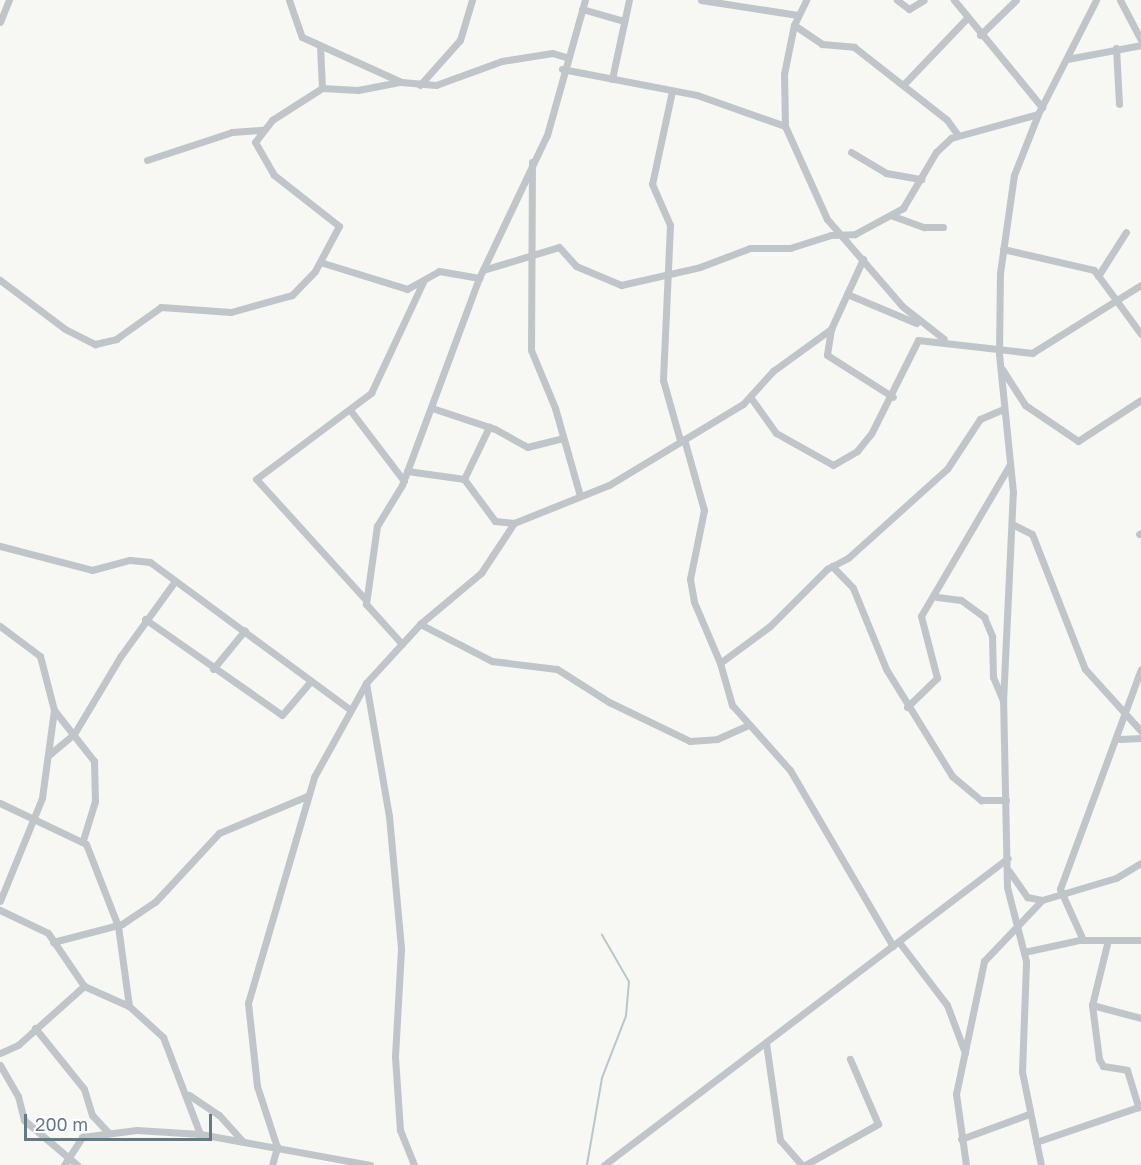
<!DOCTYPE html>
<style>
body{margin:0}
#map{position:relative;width:1141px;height:1165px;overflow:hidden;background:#f7f7f3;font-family:"Golos Text",sans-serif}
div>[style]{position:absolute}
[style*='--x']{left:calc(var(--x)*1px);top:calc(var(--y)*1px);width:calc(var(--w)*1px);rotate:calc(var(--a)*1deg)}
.stream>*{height:1.5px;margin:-0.75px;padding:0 0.75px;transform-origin:0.75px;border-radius:0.75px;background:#b8c7cb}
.minor>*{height:7px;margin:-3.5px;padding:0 3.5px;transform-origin:3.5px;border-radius:3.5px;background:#bfc5c8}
span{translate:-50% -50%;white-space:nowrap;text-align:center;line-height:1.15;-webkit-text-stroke:6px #fff;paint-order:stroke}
.scale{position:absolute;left:24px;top:1114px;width:188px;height:27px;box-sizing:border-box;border:3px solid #637a87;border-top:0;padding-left:8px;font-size:18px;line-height:21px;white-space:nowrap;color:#637a87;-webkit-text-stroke:4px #fff;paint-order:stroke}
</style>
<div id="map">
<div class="stream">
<div style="--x:587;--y:1165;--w:88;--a:-80.2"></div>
<div style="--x:602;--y:1078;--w:66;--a:-68.8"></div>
<div style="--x:626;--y:1016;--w:34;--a:-85"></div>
<div style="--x:629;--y:982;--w:54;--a:-119.9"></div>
</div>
<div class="minor">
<div style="--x:289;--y:0;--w:39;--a:71"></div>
<div style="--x:302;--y:37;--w:109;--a:24.4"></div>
<div style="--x:401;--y:82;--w:35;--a:5"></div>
<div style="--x:436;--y:85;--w:70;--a:-20"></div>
<div style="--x:502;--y:61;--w:51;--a:-9.1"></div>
<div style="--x:552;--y:53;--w:15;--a:16"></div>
<div style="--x:701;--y:0;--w:98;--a:8.8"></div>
<div style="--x:897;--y:0;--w:15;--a:37"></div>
<div style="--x:909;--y:9;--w:17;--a:-31"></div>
<div style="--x:954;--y:0;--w:139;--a:50.6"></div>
<div style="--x:1120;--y:0;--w:45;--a:62.3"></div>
<div style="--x:582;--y:9;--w:44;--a:15.9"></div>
<div style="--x:0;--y:22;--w:24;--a:-68"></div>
<div style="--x:794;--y:25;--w:34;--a:34"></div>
<div style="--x:822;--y:44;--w:32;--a:5"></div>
<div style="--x:854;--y:47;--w:118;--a:38.1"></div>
<div style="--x:947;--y:120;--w:17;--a:54"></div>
<div style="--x:980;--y:35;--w:50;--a:-44.2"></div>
<div style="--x:1116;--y:48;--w:56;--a:86.9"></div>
<div style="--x:1067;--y:59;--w:75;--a:-10.7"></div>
<div style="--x:562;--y:69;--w:137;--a:10.9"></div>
<div style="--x:697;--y:95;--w:93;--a:19.4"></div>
<div style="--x:785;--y:126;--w:102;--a:65.7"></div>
<div style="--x:827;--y:219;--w:115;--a:49.2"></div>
<div style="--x:902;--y:306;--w:53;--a:38.2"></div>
<div style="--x:612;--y:79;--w:81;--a:-77.9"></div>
<div style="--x:420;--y:85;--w:60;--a:-48.4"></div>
<div style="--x:460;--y:40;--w:42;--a:-73.3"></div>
<div style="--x:903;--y:85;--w:93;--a:-46.3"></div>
<div style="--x:322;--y:88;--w:36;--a:3"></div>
<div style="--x:358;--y:90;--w:42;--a:-11"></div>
<div style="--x:672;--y:91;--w:95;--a:102.1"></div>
<div style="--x:652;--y:184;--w:45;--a:66.3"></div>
<div style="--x:670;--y:225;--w:155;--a:92.6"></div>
<div style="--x:663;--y:380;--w:62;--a:74.2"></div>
<div style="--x:785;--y:126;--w:52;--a:-91.1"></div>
<div style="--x:784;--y:74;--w:50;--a:-78.5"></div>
<div style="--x:794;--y:25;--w:28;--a:-64"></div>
<div style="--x:851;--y:152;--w:41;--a:31"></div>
<div style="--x:886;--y:173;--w:36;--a:10"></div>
<div style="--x:147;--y:160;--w:89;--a:-18.2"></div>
<div style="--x:232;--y:132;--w:31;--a:-4"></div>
<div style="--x:532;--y:162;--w:188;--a:90.3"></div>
<div style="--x:531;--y:350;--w:63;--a:67.5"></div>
<div style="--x:555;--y:408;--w:91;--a:74.1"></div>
<div style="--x:893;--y:216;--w:33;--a:20"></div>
<div style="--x:924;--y:227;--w:19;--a:0"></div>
<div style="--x:1003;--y:249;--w:93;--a:13"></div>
<div style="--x:1094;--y:270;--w:79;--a:53.7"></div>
<div style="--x:320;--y:262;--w:91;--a:17.2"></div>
<div style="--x:407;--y:289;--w:37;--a:-29"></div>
<div style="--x:439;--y:271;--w:41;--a:9.9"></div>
<div style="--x:483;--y:270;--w:79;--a:-16.8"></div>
<div style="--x:559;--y:247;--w:25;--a:48"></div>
<div style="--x:576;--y:266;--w:49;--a:22.9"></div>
<div style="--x:621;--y:285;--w:81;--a:-12.8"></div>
<div style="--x:700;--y:267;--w:53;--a:-20.8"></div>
<div style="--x:750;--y:248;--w:40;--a:0"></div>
<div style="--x:790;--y:248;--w:43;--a:-17.6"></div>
<div style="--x:831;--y:235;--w:24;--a:-2"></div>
<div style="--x:855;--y:234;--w:55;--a:-28.4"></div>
<div style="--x:903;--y:208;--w:65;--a:-59.5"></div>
<div style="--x:936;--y:152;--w:21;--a:-43"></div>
<div style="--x:951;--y:138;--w:90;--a:-15.4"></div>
<div style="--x:1098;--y:276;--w:52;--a:-57.5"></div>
<div style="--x:0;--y:280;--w:81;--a:37"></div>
<div style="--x:65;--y:329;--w:34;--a:27"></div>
<div style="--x:95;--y:344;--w:22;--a:-13"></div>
<div style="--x:116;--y:339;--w:55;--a:-35.4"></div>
<div style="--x:161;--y:307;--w:70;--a:4.1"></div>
<div style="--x:231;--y:312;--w:63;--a:-15.6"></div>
<div style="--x:292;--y:295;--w:33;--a:-46"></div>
<div style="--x:315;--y:271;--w:51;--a:-61.9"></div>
<div style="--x:339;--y:226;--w:83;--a:-141.9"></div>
<div style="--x:274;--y:175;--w:38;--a:-120"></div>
<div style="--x:255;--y:142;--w:28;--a:-52"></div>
<div style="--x:272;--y:120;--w:59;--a:-32.6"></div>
<div style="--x:322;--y:88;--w:42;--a:-92.7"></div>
<div style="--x:847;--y:294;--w:75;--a:22.8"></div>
<div style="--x:831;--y:329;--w:26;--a:99"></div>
<div style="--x:827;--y:355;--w:78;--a:32.5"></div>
<div style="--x:1002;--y:369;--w:43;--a:57.4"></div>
<div style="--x:1025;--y:405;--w:64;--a:34.2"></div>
<div style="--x:1078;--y:441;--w:75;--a:-33.1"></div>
<div style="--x:751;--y:398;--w:43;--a:54.5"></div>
<div style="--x:776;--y:433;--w:65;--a:29.3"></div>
<div style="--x:833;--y:465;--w:28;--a:-30"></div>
<div style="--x:857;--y:451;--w:22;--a:-51"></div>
<div style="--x:871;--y:434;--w:105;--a:-63.4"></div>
<div style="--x:918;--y:340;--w:115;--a:6.5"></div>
<div style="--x:1032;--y:353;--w:128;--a:-32"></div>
<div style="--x:432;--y:408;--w:66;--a:18.4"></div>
<div style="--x:495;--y:429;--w:37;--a:29"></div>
<div style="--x:527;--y:447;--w:37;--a:-14"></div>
<div style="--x:350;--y:410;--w:89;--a:52.7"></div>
<div style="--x:684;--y:439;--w:74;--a:74.3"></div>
<div style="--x:704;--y:510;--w:70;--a:101.5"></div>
<div style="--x:690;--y:579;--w:23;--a:80"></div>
<div style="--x:694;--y:602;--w:66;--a:66.9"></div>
<div style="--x:720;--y:663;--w:62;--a:-36.5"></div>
<div style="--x:770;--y:626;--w:81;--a:-45"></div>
<div style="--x:827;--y:569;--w:24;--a:-28"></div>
<div style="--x:848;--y:558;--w:133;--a:-42"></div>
<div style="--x:947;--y:469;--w:60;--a:-56.6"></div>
<div style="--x:980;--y:419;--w:26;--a:-23"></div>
<div style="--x:407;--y:471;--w:58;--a:8"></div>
<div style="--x:464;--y:479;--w:52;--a:53.6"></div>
<div style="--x:495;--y:521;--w:19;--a:6"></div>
<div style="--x:514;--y:523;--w:102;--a:-21.8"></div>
<div style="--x:609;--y:485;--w:157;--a:-31.2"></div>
<div style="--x:743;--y:404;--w:45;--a:-47.7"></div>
<div style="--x:773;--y:371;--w:72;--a:-35.9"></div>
<div style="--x:831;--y:329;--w:77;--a:-65.4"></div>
<div style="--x:464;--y:479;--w:58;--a:-64.3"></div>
<div style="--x:1012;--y:524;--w:22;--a:27"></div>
<div style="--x:1032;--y:534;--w:145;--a:68.6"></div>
<div style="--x:1085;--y:669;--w:84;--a:47.9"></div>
<div style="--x:1139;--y:534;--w:2;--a:-27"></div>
<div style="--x:0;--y:546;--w:95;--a:14.6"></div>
<div style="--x:92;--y:570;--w:39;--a:-15"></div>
<div style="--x:130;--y:560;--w:20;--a:6"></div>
<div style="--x:150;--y:562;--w:246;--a:36.4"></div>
<div style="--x:832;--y:566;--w:30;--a:46"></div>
<div style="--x:853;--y:588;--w:87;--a:67.8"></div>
<div style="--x:886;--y:669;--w:126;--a:58.3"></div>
<div style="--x:952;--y:776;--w:38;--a:40"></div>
<div style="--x:981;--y:800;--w:25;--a:0"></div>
<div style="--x:937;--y:597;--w:24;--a:7"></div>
<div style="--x:961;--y:600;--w:29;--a:36"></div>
<div style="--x:984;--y:617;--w:21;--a:67"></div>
<div style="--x:992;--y:636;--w:41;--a:88.6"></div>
<div style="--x:993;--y:677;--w:26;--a:67"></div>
<div style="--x:365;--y:599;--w:162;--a:-132.2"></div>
<div style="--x:256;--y:479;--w:144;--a:-36.8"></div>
<div style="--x:371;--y:393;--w:123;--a:-64.9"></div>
<div style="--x:145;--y:619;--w:167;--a:35"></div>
<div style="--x:282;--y:715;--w:43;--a:-49.7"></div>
<div style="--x:420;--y:624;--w:81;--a:27.2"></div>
<div style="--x:492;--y:661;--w:65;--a:7"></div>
<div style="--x:557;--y:669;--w:62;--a:32.4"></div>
<div style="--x:609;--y:702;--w:90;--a:25.7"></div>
<div style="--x:690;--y:741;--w:27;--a:-4"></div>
<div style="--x:717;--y:739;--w:32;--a:-24"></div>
<div style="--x:0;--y:626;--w:50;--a:36.9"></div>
<div style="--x:40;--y:656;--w:56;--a:75.5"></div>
<div style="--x:54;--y:710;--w:89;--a:97.8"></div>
<div style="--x:42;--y:798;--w:111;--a:112.2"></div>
<div style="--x:402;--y:644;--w:54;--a:-132"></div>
<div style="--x:366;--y:604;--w:79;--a:-82"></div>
<div style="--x:377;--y:526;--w:48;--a:-58.6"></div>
<div style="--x:402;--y:485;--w:221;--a:-69.6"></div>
<div style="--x:479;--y:278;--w:158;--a:-64.6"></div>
<div style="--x:547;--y:135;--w:140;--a:-74.3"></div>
<div style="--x:720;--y:663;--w:44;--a:74.1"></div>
<div style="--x:732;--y:705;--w:87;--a:48.3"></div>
<div style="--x:790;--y:770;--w:204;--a:59.7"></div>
<div style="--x:213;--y:669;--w:50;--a:-50.6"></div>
<div style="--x:366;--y:683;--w:135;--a:80.2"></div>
<div style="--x:389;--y:816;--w:134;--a:84.8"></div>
<div style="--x:401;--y:949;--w:108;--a:93.2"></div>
<div style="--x:395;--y:1057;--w:73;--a:86.1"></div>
<div style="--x:400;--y:1130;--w:38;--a:68"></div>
<div style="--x:907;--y:707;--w:42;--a:-44"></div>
<div style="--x:937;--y:678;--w:64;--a:-104.5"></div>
<div style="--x:921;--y:616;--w:176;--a:-59.6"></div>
<div style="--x:54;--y:710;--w:65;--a:51.9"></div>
<div style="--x:94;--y:761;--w:40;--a:88.6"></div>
<div style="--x:95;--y:801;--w:41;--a:107.1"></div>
<div style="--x:1120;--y:739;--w:21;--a:-3"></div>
<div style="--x:50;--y:754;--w:31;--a:-40"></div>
<div style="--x:74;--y:734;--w:90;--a:-59.1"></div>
<div style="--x:120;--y:657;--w:94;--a:-54.1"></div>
<div style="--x:0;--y:803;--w:95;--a:25.5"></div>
<div style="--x:86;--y:844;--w:88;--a:68.7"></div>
<div style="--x:118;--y:926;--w:81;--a:82.2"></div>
<div style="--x:1009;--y:871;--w:32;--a:55"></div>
<div style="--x:1027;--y:897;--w:15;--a:11"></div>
<div style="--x:1042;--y:900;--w:77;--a:-16.6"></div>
<div style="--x:1116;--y:878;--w:29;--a:-31"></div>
<div style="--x:0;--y:910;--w:53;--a:25.6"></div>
<div style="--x:48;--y:933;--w:64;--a:55.8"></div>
<div style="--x:84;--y:986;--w:49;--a:24"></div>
<div style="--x:129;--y:1006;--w:46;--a:42.4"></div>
<div style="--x:163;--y:1037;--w:104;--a:69.1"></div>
<div style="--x:1083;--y:940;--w:56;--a:-114.3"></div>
<div style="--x:1060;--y:889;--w:234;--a:-69.8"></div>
<div style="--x:1108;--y:940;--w:67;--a:103.8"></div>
<div style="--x:1092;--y:1005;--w:54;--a:82.6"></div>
<div style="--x:1099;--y:1059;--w:8;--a:60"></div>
<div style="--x:1103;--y:1066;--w:24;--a:9"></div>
<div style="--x:1127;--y:1070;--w:39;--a:73"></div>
<div style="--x:53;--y:942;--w:71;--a:-14.6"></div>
<div style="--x:122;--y:924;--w:40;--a:-34"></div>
<div style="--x:155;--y:902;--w:94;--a:-47.2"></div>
<div style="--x:219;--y:833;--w:95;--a:-22.8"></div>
<div style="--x:899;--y:942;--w:79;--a:52.7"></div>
<div style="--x:947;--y:1005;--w:51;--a:69.4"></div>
<div style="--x:1024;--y:952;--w:56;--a:-12.3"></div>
<div style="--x:1079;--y:940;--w:62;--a:0"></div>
<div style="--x:1092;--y:1005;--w:51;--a:14.9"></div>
<div style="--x:35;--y:1028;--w:78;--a:51.2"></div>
<div style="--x:84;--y:1089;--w:27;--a:73"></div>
<div style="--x:92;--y:1115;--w:25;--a:47"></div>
<div style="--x:766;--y:1043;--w:98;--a:81.8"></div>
<div style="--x:780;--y:1140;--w:33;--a:49"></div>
<div style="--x:0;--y:1053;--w:20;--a:-24"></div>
<div style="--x:18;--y:1045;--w:89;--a:-41.8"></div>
<div style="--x:0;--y:1065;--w:36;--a:60"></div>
<div style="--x:18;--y:1096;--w:25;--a:76"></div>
<div style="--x:24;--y:1120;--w:70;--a:40.3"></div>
<div style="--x:189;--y:1095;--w:36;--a:34"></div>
<div style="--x:219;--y:1115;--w:36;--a:48"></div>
<div style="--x:961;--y:1139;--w:72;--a:-20.2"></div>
<div style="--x:1036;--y:1142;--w:111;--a:-18.9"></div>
<div style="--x:64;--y:1165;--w:33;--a:-57"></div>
<div style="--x:82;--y:1137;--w:55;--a:-7.3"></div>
<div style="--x:137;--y:1130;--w:63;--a:3.6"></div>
<div style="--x:200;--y:1134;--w:173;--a:10.3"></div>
<div style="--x:272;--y:1165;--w:19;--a:-74"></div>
<div style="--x:277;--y:1147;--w:64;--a:-108.2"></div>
<div style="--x:257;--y:1086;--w:83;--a:-96.2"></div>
<div style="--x:248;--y:1003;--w:235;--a:-73.7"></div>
<div style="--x:314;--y:777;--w:107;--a:-61"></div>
<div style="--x:366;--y:683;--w:80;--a:-47.5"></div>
<div style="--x:420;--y:624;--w:80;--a:-39.9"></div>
<div style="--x:481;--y:573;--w:60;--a:-56.6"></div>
<div style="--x:604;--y:1165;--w:507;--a:-37.23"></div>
<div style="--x:805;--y:1165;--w:84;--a:-29.3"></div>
<div style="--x:878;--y:1124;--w:71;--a:-113.3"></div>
<div style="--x:966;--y:1165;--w:72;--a:-98"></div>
<div style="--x:956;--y:1094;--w:136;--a:-78.1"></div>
<div style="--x:984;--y:961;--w:84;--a:-46.4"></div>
<div style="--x:1041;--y:1165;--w:95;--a:-101.5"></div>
<div style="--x:1022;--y:1072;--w:111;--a:-87.9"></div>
<div style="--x:1026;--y:961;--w:76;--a:-104.4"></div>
<div style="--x:1007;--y:887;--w:185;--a:-91.2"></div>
<div style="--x:1003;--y:702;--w:210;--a:-87.3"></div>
<div style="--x:1013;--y:492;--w:140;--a:-95.8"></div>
<div style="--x:999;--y:353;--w:80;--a:-89.3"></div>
<div style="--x:1000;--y:273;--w:99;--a:-81.9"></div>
<div style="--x:1014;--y:175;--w:66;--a:-68.5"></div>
<div style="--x:1038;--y:114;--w:128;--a:-63"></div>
</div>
<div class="scale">200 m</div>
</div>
